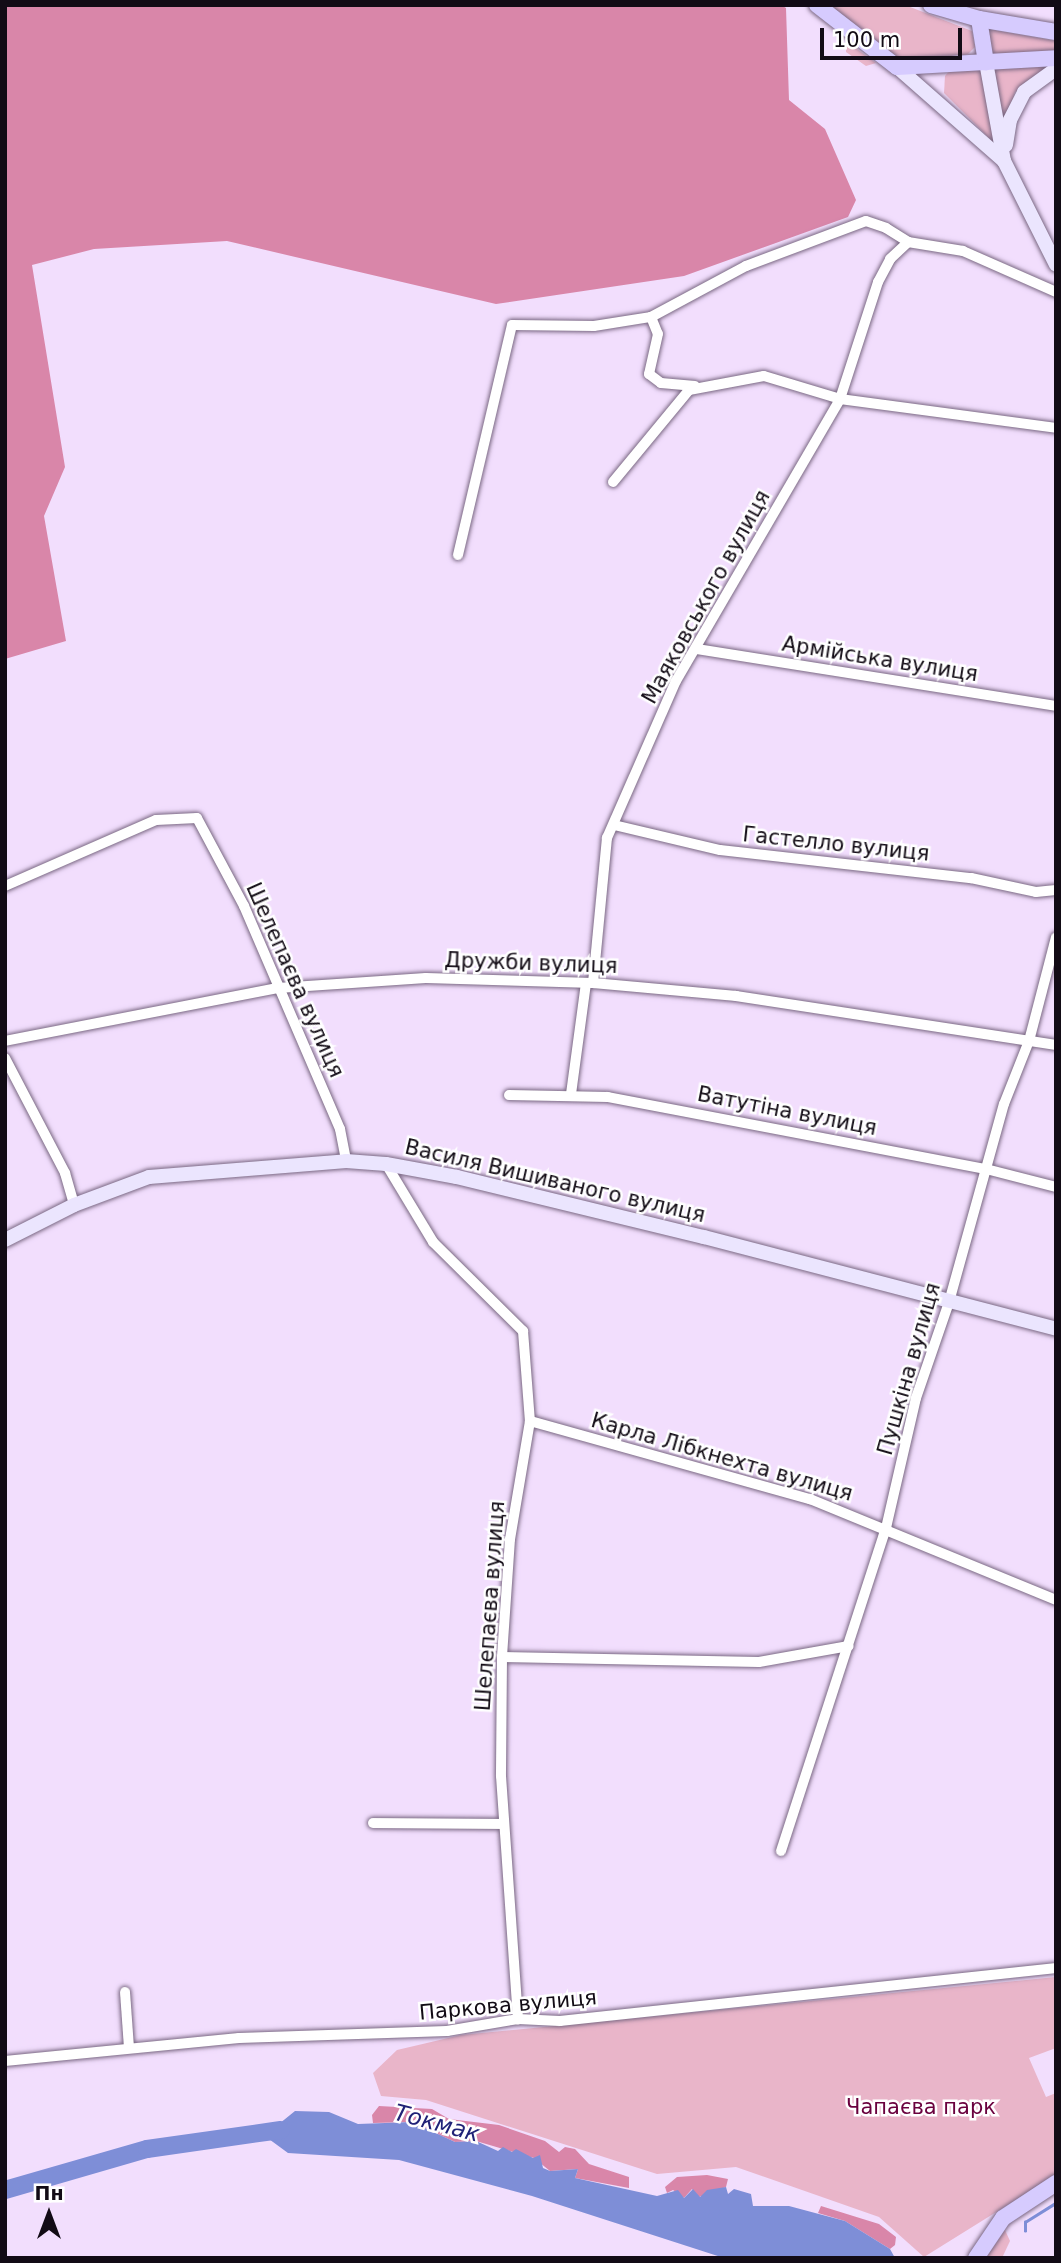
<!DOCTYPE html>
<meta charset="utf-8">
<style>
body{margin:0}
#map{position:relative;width:1061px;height:2263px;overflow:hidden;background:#f2defd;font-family:"DejaVu Sans",sans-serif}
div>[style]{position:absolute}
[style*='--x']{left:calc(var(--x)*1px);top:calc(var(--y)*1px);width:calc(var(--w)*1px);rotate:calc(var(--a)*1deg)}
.green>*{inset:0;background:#e9b5c9}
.forest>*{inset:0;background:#d986a9}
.water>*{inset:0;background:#7e8ed7}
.stream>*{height:2.5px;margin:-1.25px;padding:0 1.25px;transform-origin:1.25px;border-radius:1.25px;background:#7e8ed7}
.river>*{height:18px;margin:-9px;padding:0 9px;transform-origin:9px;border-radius:9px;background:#7e8ed7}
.roads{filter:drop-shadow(0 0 2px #7a6883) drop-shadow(0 0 2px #7a6883)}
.street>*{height:10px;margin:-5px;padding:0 5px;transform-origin:5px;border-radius:5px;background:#fff}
.secondary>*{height:14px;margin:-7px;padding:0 7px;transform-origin:7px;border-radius:7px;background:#ebe5fe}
.primary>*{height:16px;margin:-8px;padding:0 8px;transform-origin:8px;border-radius:8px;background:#d6cbfe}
span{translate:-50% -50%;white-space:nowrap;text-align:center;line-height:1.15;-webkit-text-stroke:5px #fff;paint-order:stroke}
.street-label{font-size:21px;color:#120b15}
.park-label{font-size:21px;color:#69013e}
.water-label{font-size:23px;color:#202277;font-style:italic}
.frame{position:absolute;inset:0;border:7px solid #120b15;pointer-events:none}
.north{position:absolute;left:14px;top:2179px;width:70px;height:70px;-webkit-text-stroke:5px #fff;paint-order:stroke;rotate:0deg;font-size:19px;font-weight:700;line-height:28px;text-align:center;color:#120b15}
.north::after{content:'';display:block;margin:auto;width:24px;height:32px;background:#120b15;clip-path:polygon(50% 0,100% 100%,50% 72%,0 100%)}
.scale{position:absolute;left:820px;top:28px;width:142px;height:32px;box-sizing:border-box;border:4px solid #120b15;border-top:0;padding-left:9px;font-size:21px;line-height:24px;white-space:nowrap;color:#120b15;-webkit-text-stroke:5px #fff;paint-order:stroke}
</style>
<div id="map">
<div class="green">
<div style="clip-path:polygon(833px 5px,905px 5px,972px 31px,975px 47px,968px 54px,956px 57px,899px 59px,836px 12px)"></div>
<div style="clip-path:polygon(988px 29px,1056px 41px,1056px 52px,992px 55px)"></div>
<div style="clip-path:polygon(846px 41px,876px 63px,866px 66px,846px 52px)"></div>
<div style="clip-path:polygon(994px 65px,1049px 65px,1015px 92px,1004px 129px)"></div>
<div style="clip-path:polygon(981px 66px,994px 143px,944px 93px,945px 76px,951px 69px)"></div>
<div style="clip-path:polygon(1056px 1977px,1056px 2048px,1029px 2058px,1046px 2097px,1056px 2093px,1056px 2175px,924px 2257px,879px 2217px,736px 2167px,657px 2174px,426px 2100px,381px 2096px,373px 2073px,397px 2050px,461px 2035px)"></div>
<div style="clip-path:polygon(1005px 2230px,1010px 2241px,1002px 2258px,986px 2258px)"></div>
</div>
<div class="forest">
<div style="clip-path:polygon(5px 5px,781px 5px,786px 8px,789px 100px,825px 129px,856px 200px,848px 217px,684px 276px,496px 304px,227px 241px,94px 249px,32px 265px,65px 467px,44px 516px,66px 641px,5px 659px)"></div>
<div style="clip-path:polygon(379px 2106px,432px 2109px,449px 2119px,499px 2125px,545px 2141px,559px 2152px,565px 2147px,575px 2149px,589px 2164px,629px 2177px,629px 2188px,575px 2178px,578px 2169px,550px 2171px,534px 2158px,476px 2141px,455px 2142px,412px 2122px,373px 2123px,372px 2115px)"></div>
<div style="clip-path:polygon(707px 2175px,728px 2179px,726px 2187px,699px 2197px,692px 2189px,684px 2198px,673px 2190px,667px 2193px,665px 2187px,677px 2177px)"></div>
<div style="clip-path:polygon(821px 2206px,879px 2224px,896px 2237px,895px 2245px,890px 2249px,845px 2221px,818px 2213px)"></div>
</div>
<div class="water">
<div style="clip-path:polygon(295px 2111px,329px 2112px,358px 2124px,412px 2122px,455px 2142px,476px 2141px,498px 2151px,503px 2147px,512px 2152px,516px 2149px,533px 2158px,540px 2155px,543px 2168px,550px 2171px,578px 2169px,575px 2178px,657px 2196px,678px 2190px,684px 2198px,693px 2189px,700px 2197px,707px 2190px,726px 2187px,728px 2194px,734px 2189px,751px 2194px,753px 2206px,789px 2206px,845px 2221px,890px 2249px,895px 2258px,724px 2258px,532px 2196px,399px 2160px,288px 2153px,258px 2131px,274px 2128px)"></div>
</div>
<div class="stream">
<div style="--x:1025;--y:2231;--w:9;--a:-90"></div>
<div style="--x:1025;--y:2222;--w:36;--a:-32"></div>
</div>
<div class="river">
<div style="--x:5;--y:2190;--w:148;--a:-16.1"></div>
<div style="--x:147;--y:2149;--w:135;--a:-8.1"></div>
</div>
<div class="roads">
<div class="street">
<div style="--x:651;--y:317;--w:18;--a:68"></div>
<div style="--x:658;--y:334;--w:41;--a:102.7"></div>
<div style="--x:649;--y:374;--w:15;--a:37"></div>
<div style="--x:661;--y:383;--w:34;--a:5"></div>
<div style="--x:613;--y:482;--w:119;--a:-50.4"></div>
<div style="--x:689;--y:390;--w:76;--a:-10.6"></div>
<div style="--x:764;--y:376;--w:79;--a:16.8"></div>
<div style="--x:840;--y:399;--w:218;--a:7.6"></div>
<div style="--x:458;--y:555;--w:236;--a:-76.8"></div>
<div style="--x:512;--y:325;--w:82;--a:0.7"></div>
<div style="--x:594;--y:326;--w:58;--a:-9"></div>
<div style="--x:651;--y:317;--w:108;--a:-28.2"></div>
<div style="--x:746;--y:266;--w:128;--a:-20.6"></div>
<div style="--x:866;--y:221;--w:21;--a:19"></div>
<div style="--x:886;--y:228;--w:26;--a:32"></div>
<div style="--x:697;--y:649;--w:363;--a:9"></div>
<div style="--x:614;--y:825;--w:109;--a:13.3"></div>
<div style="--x:720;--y:850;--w:253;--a:6.4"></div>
<div style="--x:971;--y:878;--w:66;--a:12.2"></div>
<div style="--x:1036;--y:892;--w:20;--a:-6"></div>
<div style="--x:5;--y:886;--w:165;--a:-23.6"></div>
<div style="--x:156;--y:820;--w:41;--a:-2.8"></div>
<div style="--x:197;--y:818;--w:100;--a:61.9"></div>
<div style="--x:244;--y:906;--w:243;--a:66.7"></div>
<div style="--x:340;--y:1129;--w:33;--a:79"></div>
<div style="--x:593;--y:983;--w:146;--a:-84.5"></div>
<div style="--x:607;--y:838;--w:171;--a:-66.3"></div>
<div style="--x:676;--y:681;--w:326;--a:-59.8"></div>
<div style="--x:840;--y:399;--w:123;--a:-72"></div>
<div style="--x:878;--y:282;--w:26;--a:-62"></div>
<div style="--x:890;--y:259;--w:25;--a:-43"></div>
<div style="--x:908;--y:242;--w:56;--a:9.3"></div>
<div style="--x:963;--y:251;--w:102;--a:23.8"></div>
<div style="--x:5;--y:1041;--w:278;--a:-11"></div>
<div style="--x:278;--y:988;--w:148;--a:-3.9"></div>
<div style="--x:426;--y:978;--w:167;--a:1.7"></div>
<div style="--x:593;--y:983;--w:144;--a:5.2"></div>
<div style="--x:736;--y:996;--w:324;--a:8.7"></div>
<div style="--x:5;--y:1058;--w:130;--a:62.4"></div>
<div style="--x:65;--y:1173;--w:33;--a:74"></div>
<div style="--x:571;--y:1094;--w:112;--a:-82.3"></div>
<div style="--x:509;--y:1095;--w:99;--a:1.2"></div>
<div style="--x:608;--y:1097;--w:385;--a:10.8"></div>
<div style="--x:986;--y:1169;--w:72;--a:14.4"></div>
<div style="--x:386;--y:1164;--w:91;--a:58.9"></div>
<div style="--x:433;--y:1242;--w:127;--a:44.7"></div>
<div style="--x:523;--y:1331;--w:90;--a:85.6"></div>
<div style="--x:530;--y:1421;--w:120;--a:99.6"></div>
<div style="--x:510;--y:1539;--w:118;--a:93.9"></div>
<div style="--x:502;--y:1657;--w:119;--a:90.5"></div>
<div style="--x:501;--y:1776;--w:244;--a:86"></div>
<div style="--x:530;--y:1421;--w:291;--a:15.6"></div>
<div style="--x:810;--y:1499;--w:266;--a:22.3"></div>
<div style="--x:502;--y:1657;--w:257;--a:1.1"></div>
<div style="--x:759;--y:1662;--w:91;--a:-10.1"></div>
<div style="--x:373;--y:1823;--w:130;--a:0.4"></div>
<div style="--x:781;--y:1851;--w:340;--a:-72"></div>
<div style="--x:886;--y:1528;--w:133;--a:-77"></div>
<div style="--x:916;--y:1398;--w:102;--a:-71"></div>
<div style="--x:949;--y:1302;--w:205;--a:-74.5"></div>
<div style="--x:1004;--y:1104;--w:68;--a:-68.4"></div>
<div style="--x:1029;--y:1041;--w:107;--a:-75.4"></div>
<div style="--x:125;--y:1992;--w:56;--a:85.9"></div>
<div style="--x:5;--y:2061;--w:235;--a:-5.6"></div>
<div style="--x:239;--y:2038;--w:208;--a:-1.9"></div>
<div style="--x:447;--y:2031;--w:72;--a:-9.6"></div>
<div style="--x:518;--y:2019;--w:42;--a:2.7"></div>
<div style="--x:560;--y:2021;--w:499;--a:-6.1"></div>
</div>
<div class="secondary">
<div style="--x:986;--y:62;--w:101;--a:79.7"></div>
<div style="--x:1004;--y:161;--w:116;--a:63.4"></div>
<div style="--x:897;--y:67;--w:142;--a:41.3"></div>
<div style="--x:1006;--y:145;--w:25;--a:-81"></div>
<div style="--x:1010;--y:120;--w:31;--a:-63"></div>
<div style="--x:1024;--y:92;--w:39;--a:-36"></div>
<div style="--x:5;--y:1240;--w:77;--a:-26.9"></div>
<div style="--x:74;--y:1205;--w:80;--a:-20.5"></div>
<div style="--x:149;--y:1177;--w:198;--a:-4.6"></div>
<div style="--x:346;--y:1161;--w:40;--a:4.3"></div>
<div style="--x:386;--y:1164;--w:72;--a:10.4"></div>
<div style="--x:457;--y:1177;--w:254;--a:13.7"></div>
<div style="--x:704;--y:1237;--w:364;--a:14.6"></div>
</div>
<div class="primary">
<div style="--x:817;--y:5;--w:101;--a:37.8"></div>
<div style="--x:897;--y:67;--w:159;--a:-3.2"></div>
<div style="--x:931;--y:5;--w:50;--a:16.3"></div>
<div style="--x:979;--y:19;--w:78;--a:9.6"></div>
<div style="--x:979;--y:19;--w:44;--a:80.8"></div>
<div style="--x:976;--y:2258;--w:48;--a:-56"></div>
<div style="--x:1003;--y:2218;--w:64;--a:-33.4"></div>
</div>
</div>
<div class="street-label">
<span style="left:706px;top:597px;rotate:-61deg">Маяковського вулиця</span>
<span style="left:880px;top:659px;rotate:9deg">Армійська вулиця</span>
<span style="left:836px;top:844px;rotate:6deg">Гастелло вулиця</span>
<span style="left:531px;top:963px;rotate:2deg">Дружби вулиця</span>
<span style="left:295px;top:980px;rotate:66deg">Шелепаєва вулиця</span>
<span style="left:787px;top:1111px;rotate:11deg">Ватутіна вулиця</span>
<span style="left:555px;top:1181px;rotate:13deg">Василя Вишиваного вулиця</span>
<span style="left:909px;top:1369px;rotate:-74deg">Пушкіна вулиця</span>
<span style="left:722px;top:1457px;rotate:16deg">Карла Лібкнехта вулиця</span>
<span style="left:490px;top:1606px;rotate:-86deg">Шелепаєва вулиця</span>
<span style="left:508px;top:2005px;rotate:-5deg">Паркова вулиця</span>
</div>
<div class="park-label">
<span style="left:921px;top:2107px">Чапаєва парк</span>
</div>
<div class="water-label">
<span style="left:437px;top:2123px;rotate:15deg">Токмак</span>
</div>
<div class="frame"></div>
<div class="north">Пн</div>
<div class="scale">100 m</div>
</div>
